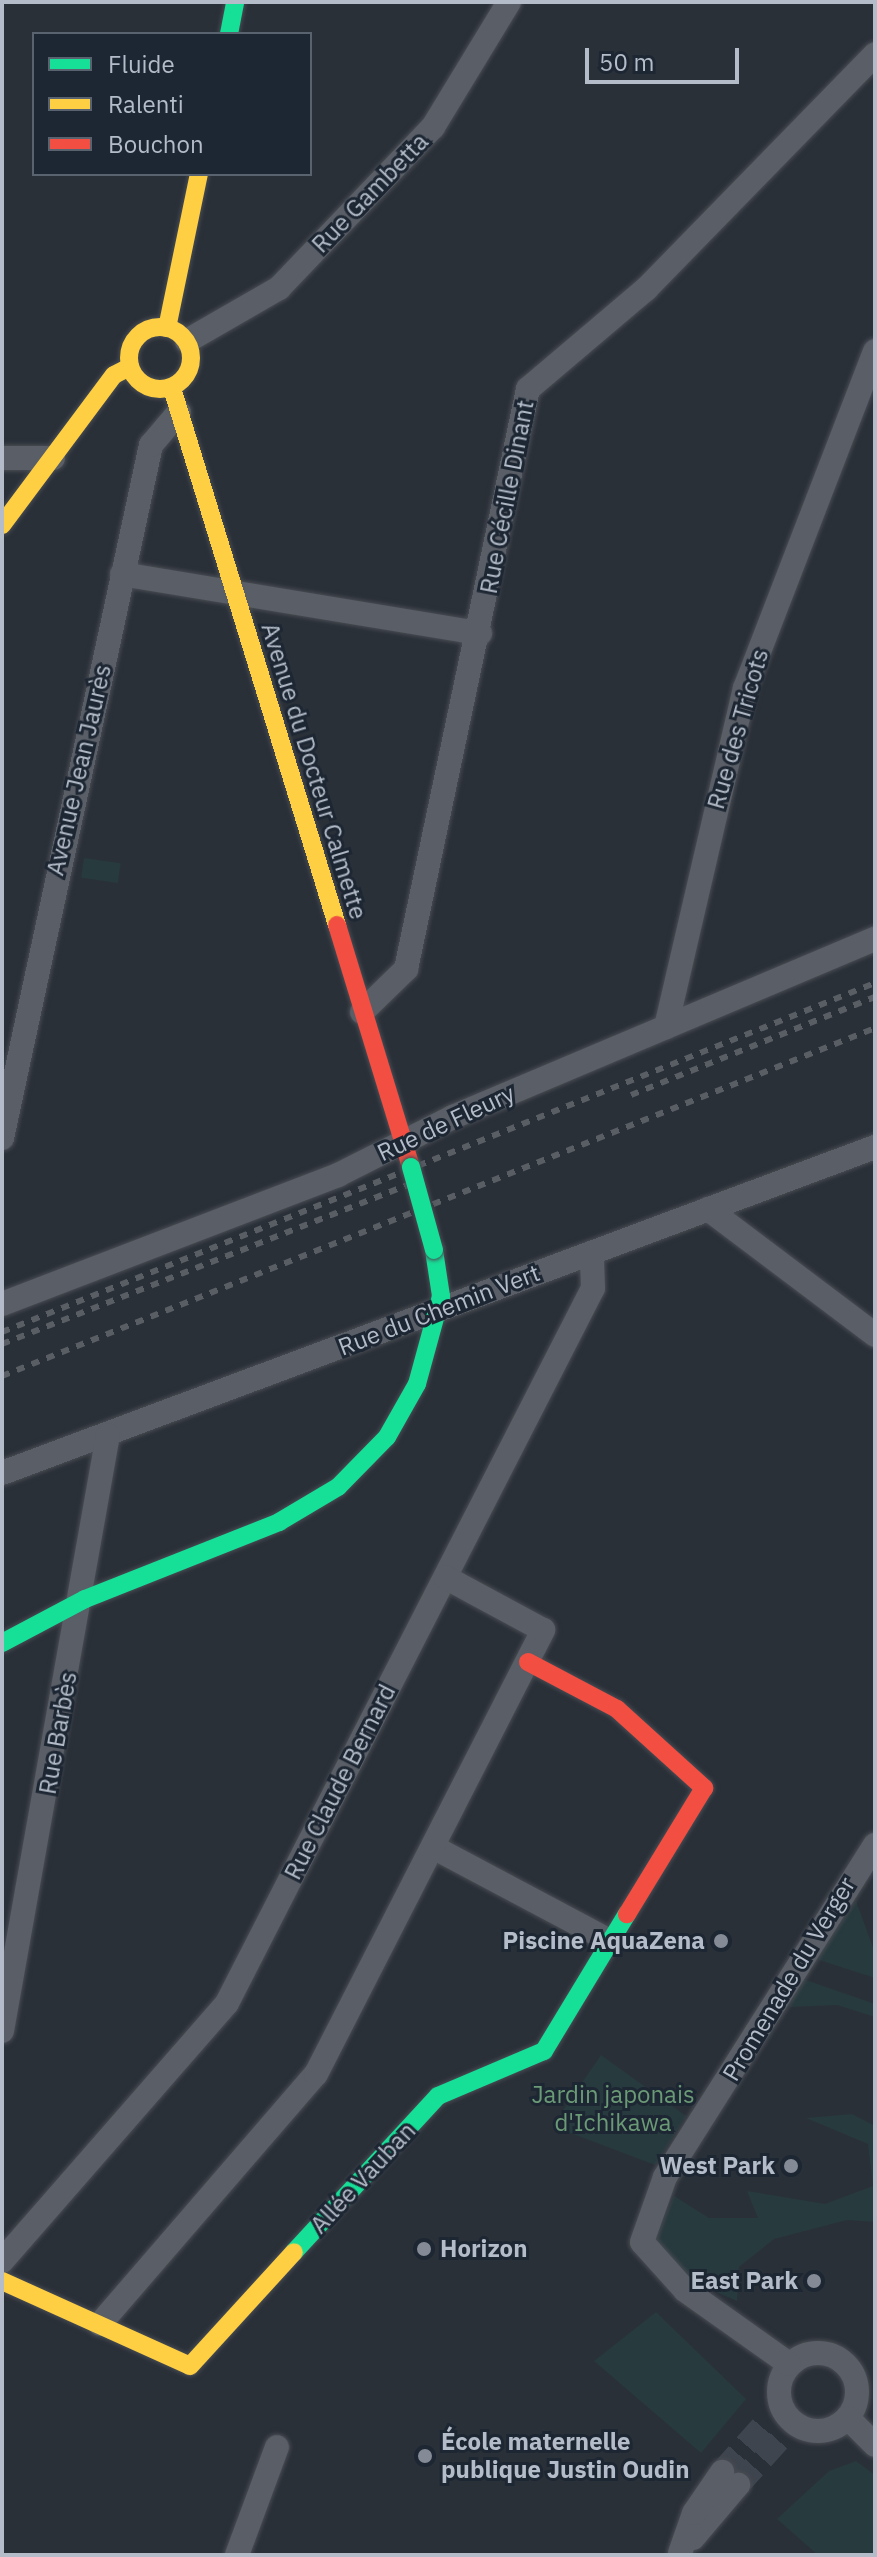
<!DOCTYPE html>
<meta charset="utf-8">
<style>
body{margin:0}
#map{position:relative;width:877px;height:2557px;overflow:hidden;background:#2a3038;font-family:"IBM Plex Sans",sans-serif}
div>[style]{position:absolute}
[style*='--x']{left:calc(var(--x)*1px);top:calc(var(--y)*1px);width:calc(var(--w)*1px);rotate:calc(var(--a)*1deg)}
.green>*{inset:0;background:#273a3e;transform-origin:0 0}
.street-tunnel>*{height:24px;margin-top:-12px;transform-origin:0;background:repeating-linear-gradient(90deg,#3f454e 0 24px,transparent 0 36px)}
.roads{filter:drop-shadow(0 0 2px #484c53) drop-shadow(0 0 2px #484c53)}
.street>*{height:24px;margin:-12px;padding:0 12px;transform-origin:12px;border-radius:12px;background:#5a5e66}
.street>.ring{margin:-12px;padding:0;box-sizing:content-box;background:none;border:24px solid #5a5e66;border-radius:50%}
.fast>*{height:18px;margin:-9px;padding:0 9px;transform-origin:9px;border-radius:9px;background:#16e098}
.slow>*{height:18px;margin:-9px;padding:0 9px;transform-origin:9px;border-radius:9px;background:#ffcf43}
.slow>.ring{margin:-9px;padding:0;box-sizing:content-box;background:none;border:18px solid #ffcf43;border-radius:50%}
.jam>*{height:18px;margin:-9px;padding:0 9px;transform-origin:9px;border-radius:9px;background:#f24e42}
.rail>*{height:6px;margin-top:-3px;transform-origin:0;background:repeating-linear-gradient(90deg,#595d64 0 8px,transparent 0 16px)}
.bridges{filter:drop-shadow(0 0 2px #484c53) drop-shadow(0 0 2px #484c53)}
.fast-bridge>*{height:18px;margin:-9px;padding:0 9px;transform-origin:9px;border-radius:9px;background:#16e098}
.dots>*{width:22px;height:22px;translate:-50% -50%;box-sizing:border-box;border:4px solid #1d2633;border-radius:50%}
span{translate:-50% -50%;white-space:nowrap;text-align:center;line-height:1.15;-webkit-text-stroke:6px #1d2633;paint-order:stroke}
.street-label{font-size:24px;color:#b4bcc9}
.poi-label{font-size:24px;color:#b4bcc9;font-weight:700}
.right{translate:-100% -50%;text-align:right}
.left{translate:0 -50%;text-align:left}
.park-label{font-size:24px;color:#6b9a76}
.frame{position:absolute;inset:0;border:4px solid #b4bcc9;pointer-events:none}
.legend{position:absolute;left:32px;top:32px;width:280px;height:144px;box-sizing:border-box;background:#1d2633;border:2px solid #59626f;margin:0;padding:10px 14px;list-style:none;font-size:24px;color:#b4bcc9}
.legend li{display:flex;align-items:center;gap:16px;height:40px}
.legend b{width:40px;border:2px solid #59626f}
.scale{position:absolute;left:585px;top:48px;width:154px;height:36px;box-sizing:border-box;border:4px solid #b4bcc9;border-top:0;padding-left:10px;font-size:24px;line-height:28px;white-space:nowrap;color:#b4bcc9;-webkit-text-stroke:6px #1d2633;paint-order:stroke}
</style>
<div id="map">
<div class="green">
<div style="left:84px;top:858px;width:37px;height:20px;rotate:8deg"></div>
<div style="clip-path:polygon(856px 1901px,875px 1953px,875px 1978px,816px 1959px)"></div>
<div style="clip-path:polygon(803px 1979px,875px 2004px,875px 2017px,837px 2005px,789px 2007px)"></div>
<div style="clip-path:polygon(601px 2055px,686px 2116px,655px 2165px,552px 2126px)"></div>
<div style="clip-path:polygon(852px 2114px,875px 2126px,875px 2222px,847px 2220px,774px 2239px,739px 2267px,737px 2301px,700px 2285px,654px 2243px,674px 2196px,709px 2218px,758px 2218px,747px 2191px,825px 2204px,873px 2186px,868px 2144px,806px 2118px)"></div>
<div style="clip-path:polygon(656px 2312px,746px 2399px,701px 2453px,594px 2361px)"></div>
<div style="clip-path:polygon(856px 2461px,875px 2475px,875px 2555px,818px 2555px,777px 2519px,829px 2471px)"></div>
</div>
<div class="street-tunnel">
<div style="--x:722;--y:2472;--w:71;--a:-48.4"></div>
<div style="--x:738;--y:2485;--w:70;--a:-47.9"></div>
</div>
<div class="roads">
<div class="street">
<div style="--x:187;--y:341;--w:106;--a:-29.9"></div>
<div style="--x:279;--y:288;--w:223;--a:-46.3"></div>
<div style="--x:433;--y:127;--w:146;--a:-58.7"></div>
<div style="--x:2;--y:458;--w:51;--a:0"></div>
<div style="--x:122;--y:574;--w:363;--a:9.4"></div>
<div style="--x:362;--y:1012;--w:62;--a:-44.3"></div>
<div style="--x:406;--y:969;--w:593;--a:-78.12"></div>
<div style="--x:528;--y:389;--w:155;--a:-40.3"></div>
<div style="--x:646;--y:289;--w:328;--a:-45.7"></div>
<div style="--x:666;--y:1027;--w:348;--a:-76.9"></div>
<div style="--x:745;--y:688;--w:361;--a:-68.9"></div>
<div style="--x:2;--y:1138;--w:709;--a:-77.87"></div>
<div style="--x:151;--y:445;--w:43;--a:-49.7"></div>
<div style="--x:708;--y:1209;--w:209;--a:37"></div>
<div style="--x:2;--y:1304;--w:360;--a:-21"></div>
<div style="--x:338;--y:1175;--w:129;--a:-26.8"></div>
<div style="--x:453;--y:1117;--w:458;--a:-22.9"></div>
<div style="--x:2;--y:1473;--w:932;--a:-20.48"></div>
<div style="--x:433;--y:1847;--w:200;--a:28"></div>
<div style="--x:2;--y:2031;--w:605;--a:-79.92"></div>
<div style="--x:2;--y:2261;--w:342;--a:-48.9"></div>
<div style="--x:227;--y:2003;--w:803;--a:-62.89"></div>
<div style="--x:593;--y:1288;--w:35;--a:-92"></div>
<div style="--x:100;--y:2324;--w:330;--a:-49.2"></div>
<div style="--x:316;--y:2074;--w:499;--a:-62.9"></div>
<div style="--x:543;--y:1630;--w:111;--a:-151.6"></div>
<div class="ring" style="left:779px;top:2353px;width:54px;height:54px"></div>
<div style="--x:789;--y:2364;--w:128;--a:-144.6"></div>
<div style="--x:685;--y:2290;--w:64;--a:-131.9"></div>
<div style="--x:642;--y:2242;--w:69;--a:-70.5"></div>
<div style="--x:665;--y:2177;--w:393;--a:-57.7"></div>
<div style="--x:848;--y:2418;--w:38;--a:45"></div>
<div style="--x:693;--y:2538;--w:70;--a:-49.7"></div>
<div style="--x:680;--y:2553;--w:42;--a:-70.7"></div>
<div style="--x:694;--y:2513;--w:50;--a:-55.7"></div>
<div style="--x:237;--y:2555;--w:115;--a:-69.7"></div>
</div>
<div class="fast">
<div style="--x:229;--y:34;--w:33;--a:-79"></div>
<div style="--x:2;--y:1643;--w:94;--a:-27.9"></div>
<div style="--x:85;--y:1599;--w:209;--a:-21.6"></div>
<div style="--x:279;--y:1522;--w:69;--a:-30.7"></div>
<div style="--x:338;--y:1487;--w:70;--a:-45.6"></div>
<div style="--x:387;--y:1437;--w:61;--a:-60.5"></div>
<div style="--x:417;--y:1384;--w:91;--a:-74.7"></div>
<div style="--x:441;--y:1296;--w:47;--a:-98.7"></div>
<div style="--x:294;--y:2252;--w:212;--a:-47.3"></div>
<div style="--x:438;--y:2096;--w:115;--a:-23"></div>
<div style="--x:544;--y:2051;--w:160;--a:-58.8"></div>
</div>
<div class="slow">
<div class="ring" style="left:129px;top:327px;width:44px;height:44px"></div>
<div style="--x:167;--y:328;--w:157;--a:-78.3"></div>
<div style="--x:172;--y:388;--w:562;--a:72.92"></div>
<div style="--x:2;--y:525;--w:187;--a:-53.3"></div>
<div style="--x:114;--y:375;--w:18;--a:-27"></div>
<div style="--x:2;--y:2281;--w:206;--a:24.3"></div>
<div style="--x:190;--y:2366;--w:154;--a:-47.6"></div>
</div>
<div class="jam">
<div style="--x:337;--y:925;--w:253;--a:73"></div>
<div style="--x:528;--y:1662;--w:101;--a:27.8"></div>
<div style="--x:617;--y:1709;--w:118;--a:42.2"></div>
<div style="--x:704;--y:1788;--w:148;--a:121.4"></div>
</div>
</div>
<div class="rail">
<div style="--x:631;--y:1095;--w:263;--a:-21.9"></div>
<div style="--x:2;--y:1332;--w:940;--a:-21.79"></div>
<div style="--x:2;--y:1344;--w:436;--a:-21.4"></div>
<div style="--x:2;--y:1376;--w:940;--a:-21.73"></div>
</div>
<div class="bridges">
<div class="fast-bridge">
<div style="--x:411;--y:1167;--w:86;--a:74.5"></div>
</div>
</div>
<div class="dots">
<div style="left:721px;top:1941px;background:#848b96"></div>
<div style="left:791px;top:2166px;background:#848b96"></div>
<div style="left:424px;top:2249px;background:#848b96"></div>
<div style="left:814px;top:2281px;background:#848b96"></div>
<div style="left:425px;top:2456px;background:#848b96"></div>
</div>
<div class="street-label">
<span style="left:370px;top:193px;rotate:-46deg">Rue Gambetta</span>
<span style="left:507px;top:497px;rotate:-79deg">Rue Cécille Dinant</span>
<span style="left:738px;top:729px;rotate:-74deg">Rue des Tricots</span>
<span style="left:79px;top:770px;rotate:-77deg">Avenue Jean Jaurès</span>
<span style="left:314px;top:771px;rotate:73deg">Avenue du Docteur Calmette</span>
<span style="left:446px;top:1123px;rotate:-25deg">Rue de Fleury</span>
<span style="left:439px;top:1310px;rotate:-21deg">Rue du Chemin Vert</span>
<span style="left:58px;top:1733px;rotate:-80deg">Rue Barbès</span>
<span style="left:340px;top:1782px;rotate:-63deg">Rue Claude Bernard</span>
<span style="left:789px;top:1979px;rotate:-59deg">Promenade du Verger</span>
<span style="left:363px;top:2178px;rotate:-47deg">Allée Vauban</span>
</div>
<div class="poi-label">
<span class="right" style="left:705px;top:1941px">Piscine AquaZena</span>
<span class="right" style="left:775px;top:2166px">West Park</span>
<span class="left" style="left:440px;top:2249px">Horizon</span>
<span class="right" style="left:798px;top:2281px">East Park</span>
<span class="left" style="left:441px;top:2456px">École maternelle<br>publique Justin Oudin</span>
</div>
<div class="park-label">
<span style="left:613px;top:2109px">Jardin japonais<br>d'Ichikawa</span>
</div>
<div class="frame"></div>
<ul class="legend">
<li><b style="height:10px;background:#16e098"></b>Fluide</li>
<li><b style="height:10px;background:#ffcf43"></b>Ralenti</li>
<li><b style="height:10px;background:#f24e42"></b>Bouchon</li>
</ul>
<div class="scale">50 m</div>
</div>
